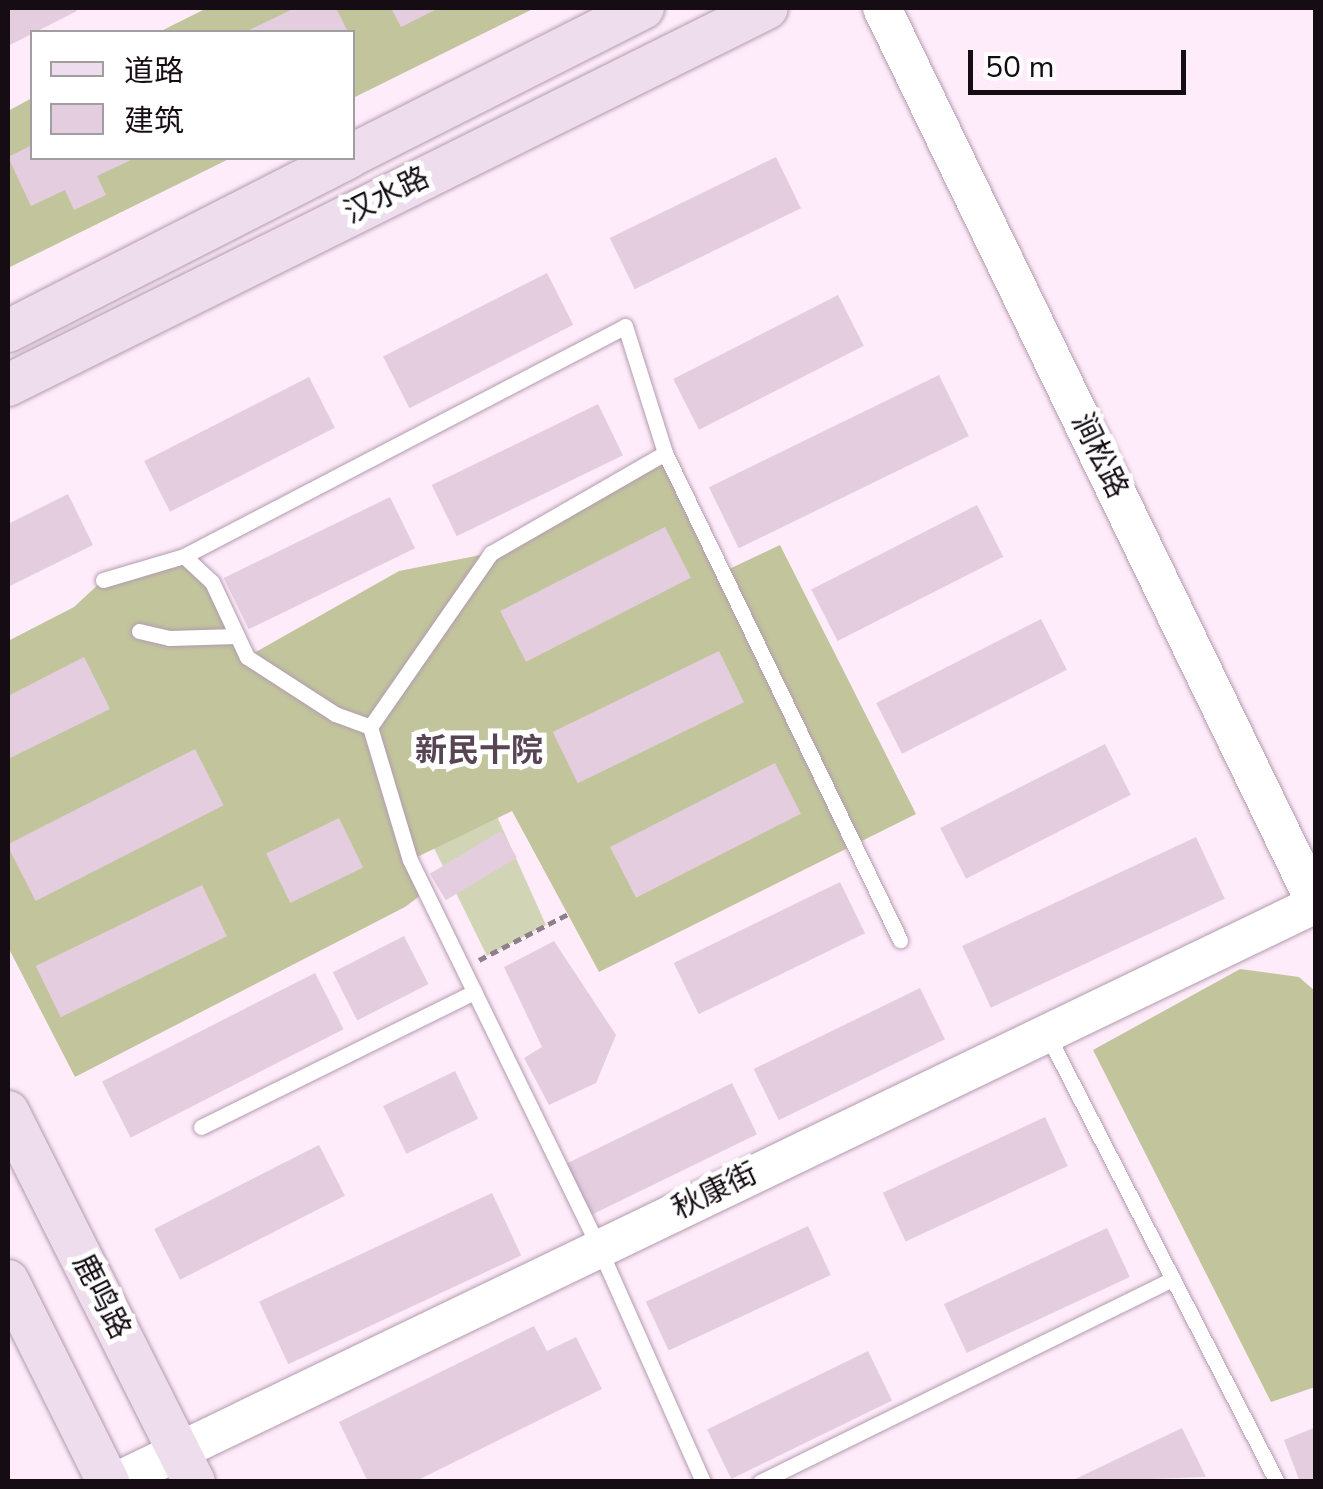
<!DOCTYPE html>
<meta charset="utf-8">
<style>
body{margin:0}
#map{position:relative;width:1323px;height:1489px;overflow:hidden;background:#ffecfb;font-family:"Nunito Sans","Noto Sans SC",sans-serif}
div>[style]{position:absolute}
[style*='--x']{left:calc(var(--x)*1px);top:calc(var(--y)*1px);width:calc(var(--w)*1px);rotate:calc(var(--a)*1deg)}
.green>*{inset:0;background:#d2d4b6}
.forest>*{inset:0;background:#c2c59c}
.building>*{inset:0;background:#e4cddf;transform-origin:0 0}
.path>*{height:5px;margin-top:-2.5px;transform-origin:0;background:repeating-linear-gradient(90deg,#8e808b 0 8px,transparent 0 13px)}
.roads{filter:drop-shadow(0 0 2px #b29cae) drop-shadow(0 0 2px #b29cae)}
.service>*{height:15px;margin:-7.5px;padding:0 7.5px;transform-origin:7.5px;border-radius:7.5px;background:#fff}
.tertiary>*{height:38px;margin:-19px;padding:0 19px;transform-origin:19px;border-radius:19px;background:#fff}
.secondary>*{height:42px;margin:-21px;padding:0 21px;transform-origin:21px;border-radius:21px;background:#eeddec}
span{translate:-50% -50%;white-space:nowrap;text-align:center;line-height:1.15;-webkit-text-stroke:10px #fff;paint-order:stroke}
.street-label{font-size:30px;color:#150d13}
.neighbourhood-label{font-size:32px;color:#584554;font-weight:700}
.frame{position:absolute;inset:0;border:10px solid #150d13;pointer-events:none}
.legend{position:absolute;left:30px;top:30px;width:325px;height:130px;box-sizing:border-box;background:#fff;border:2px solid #a19ea1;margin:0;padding:12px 18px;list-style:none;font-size:30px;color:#150d13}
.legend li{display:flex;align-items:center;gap:20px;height:50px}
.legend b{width:50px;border:2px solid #a19ea1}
.scale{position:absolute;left:968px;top:50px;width:218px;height:45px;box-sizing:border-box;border:5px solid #150d13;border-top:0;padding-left:12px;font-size:30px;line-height:35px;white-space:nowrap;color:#150d13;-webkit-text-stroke:8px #fff;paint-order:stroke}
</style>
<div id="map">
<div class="green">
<div style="clip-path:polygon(401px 781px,482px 783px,546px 925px,487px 956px)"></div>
</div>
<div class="forest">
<div style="clip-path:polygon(207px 8px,535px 8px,353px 98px,352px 32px,159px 32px)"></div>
<div style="clip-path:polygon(32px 98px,32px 158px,231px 158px,8px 268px,8px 111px)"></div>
<div style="clip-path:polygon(665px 453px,723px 572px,780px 545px,916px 814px,599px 972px,512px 811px,411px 860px,425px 892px,405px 907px,75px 1077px,8px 947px,8px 641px,74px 607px,103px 580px,184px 556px,212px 582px,247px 657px,399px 571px,491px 553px)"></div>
<div style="clip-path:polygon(1240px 969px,1299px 977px,1315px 991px,1315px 1387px,1271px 1402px,1093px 1050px)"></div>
</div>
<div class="building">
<div style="clip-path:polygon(8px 8px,75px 8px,77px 11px,8px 46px)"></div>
<div style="clip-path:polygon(295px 8px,336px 8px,348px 32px,245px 32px)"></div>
<div style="clip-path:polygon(391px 8px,439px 8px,401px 27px)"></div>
<div style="clip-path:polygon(32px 145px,32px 158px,135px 158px,97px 176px,106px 195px,74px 210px,65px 190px,31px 206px,8px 157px)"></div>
<div style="left:776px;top:157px;width:57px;height:185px;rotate:64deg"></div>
<div style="left:547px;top:273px;width:58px;height:184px;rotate:63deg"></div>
<div style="left:838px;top:295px;width:57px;height:185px;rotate:63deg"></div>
<div style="left:939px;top:375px;width:68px;height:256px;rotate:64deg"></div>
<div style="left:309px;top:377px;width:57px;height:185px;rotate:63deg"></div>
<div style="left:598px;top:404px;width:57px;height:185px;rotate:64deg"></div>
<div style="clip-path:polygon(68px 494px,93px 545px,8px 587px,8px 524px)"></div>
<div style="left:390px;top:497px;width:57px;height:185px;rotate:64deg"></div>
<div style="left:977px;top:505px;width:58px;height:186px;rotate:63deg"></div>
<div style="left:665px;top:527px;width:57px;height:185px;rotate:63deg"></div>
<div style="left:1041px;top:619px;width:57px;height:185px;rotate:63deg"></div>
<div style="left:719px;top:651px;width:57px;height:185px;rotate:64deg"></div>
<div style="clip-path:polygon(84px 657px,110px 709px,8px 759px,8px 696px)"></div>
<div style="left:1105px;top:744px;width:57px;height:185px;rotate:63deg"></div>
<div style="left:195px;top:749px;width:63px;height:211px;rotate:63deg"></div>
<div style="left:775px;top:763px;width:57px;height:185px;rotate:63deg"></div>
<div style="left:339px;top:818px;width:55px;height:81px;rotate:64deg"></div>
<div style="left:501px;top:831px;width:31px;height:83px;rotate:59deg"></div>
<div style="left:1196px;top:837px;width:68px;height:258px;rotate:65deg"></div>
<div style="left:840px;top:882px;width:57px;height:185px;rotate:64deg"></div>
<div style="left:202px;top:885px;width:57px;height:185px;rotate:64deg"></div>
<div style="left:404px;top:936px;width:54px;height:80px;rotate:63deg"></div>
<div style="clip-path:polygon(554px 941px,616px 1035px,596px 1083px,549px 1105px,524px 1058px,542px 1047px,504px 967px)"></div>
<div style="left:315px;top:973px;width:63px;height:239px;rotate:63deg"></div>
<div style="left:920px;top:988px;width:57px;height:185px;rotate:64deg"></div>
<div style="left:455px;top:1071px;width:53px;height:80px;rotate:64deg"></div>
<div style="left:732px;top:1083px;width:57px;height:185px;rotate:64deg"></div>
<div style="left:1045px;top:1117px;width:54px;height:179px;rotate:65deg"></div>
<div style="left:319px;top:1145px;width:57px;height:185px;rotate:63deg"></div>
<div style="left:492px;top:1193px;width:69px;height:257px;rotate:65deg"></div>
<div style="left:808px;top:1226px;width:54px;height:179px;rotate:65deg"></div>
<div style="left:1107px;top:1228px;width:54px;height:180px;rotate:65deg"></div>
<div style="clip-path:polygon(534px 1326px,547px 1351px,576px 1337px,602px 1389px,414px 1482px,368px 1482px,339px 1422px)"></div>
<div style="left:868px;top:1351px;width:55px;height:179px;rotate:64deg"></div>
<div style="clip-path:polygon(1316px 1427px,1316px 1482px,1300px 1482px,1284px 1440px)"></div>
<div style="clip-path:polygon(1182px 1428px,1206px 1477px,1069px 1482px)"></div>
</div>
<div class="path">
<div style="--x:479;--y:960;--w:100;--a:-27.3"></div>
</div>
<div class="roads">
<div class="service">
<div style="--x:665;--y:453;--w:201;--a:150.1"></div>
<div style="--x:491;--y:553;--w:212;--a:124.8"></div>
<div style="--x:370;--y:727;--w:139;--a:73.3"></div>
<div style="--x:410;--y:860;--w:432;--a:64"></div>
<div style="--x:599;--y:1248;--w:256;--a:66"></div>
<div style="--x:184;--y:556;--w:497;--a:-27.5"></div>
<div style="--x:625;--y:326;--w:133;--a:72.5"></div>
<div style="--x:665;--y:453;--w:541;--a:64.24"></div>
<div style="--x:103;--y:580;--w:84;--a:-16.5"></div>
<div style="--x:184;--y:556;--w:38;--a:43"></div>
<div style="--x:212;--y:582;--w:83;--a:65"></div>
<div style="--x:247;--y:657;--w:105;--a:32.9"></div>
<div style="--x:335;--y:714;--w:37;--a:20"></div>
<div style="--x:139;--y:631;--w:31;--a:13"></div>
<div style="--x:169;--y:638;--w:68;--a:-1.7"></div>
<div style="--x:1048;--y:1036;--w:501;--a:62.82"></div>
<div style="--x:201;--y:1127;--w:305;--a:-26.3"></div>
<div style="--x:760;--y:1482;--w:460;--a:-26.2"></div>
</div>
<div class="tertiary">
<div style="--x:882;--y:8;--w:996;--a:64.16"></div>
<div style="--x:115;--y:1482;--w:1333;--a:-25.7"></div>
</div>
<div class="secondary">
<div style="--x:352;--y:155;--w:326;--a:-26.8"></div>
<div style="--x:8;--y:331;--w:381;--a:-27"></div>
<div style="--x:8;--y:385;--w:847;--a:-26.41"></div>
<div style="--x:8;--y:1112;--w:414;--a:63.3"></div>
<div style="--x:8;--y:1281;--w:225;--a:63.5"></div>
</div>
</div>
<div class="street-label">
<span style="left:387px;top:196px;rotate:-26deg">汉水路</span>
<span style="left:1099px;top:456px;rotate:64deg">涧松路</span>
<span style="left:715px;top:1192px;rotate:-26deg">秋康街</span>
<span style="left:101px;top:1297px;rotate:63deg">鹿鸣路</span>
</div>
<div class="neighbourhood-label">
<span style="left:479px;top:751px">新民十院</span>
</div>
<div class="frame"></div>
<ul class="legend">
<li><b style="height:12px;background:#eeddec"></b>道路</li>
<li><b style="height:28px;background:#e4cddf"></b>建筑</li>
</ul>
<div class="scale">50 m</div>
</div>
